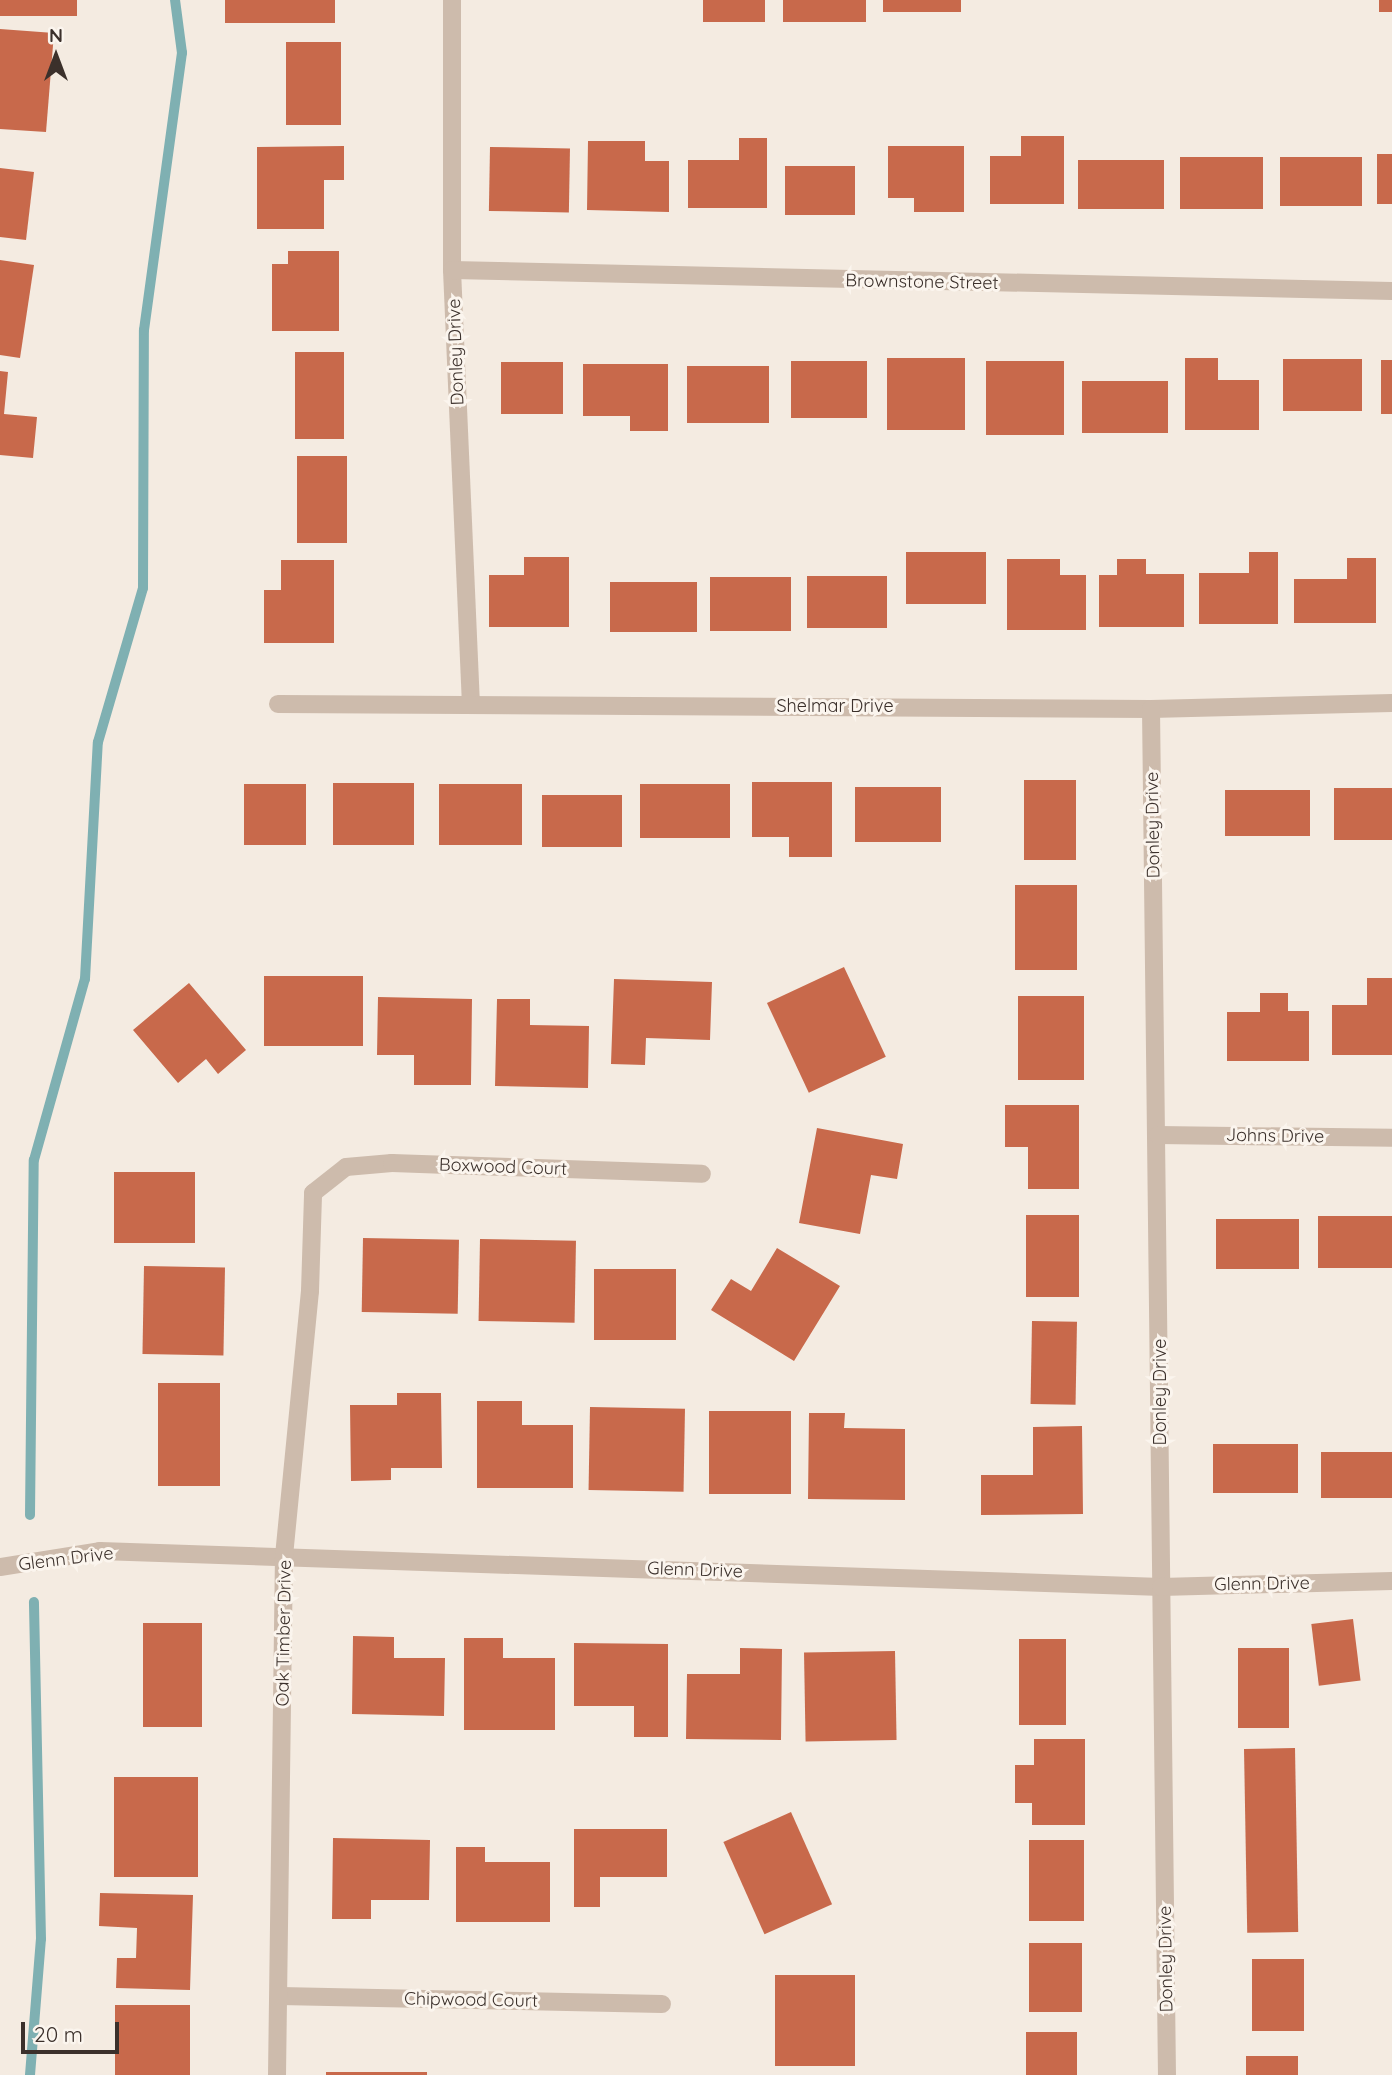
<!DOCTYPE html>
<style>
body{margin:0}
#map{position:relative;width:1392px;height:2075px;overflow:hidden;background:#f4ebe1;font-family:Quicksand,sans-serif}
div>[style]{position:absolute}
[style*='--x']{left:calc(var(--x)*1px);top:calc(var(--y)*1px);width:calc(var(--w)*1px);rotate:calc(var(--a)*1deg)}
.stream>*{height:10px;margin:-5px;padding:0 5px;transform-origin:5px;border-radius:5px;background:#7fb0b2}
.building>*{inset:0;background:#c8694b;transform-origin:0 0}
.minor>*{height:18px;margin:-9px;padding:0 9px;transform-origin:9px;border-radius:9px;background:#cdbbac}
span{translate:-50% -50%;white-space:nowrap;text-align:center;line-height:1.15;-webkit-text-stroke:6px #fbf5ee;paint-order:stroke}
.street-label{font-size:18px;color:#3b302b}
.north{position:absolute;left:21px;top:21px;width:70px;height:70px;-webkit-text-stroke:5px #fbf5ee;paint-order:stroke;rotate:0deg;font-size:19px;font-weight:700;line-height:28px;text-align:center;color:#3b302b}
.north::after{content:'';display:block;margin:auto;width:24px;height:32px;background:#3b302b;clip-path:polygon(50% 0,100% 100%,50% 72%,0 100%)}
.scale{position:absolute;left:21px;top:2022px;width:98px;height:32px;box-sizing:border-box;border:4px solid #3b302b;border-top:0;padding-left:9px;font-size:21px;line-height:24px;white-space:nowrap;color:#3b302b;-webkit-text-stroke:5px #fbf5ee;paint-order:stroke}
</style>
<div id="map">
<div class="stream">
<div style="--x:30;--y:1515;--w:355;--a:-89.4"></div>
<div style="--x:34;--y:1160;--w:188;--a:-74.3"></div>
<div style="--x:85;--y:979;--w:237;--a:-86.9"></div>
<div style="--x:98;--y:742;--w:160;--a:-73.7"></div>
<div style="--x:143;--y:588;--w:258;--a:-89.8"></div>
<div style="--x:144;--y:330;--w:280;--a:-82.2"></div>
<div style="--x:182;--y:53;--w:53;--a:-97.5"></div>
<div style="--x:30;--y:2075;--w:136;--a:-85.4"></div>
<div style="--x:41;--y:1939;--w:337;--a:-91.2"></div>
</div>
<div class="building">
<div style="left:0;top:0;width:77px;height:16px"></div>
<div style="left:225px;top:0;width:110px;height:23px"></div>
<div style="left:703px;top:0;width:62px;height:22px"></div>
<div style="left:783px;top:0;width:83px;height:22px"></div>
<div style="left:883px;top:0;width:78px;height:12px"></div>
<div style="left:1379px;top:0;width:13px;height:12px"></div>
<div style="clip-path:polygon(0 29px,54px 33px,46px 132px,0 129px)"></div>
<div style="left:286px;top:42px;width:55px;height:83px"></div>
<div style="clip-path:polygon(1021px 136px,1064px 136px,1064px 204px,990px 204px,990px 156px,1021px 156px)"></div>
<div style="clip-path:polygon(739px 138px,767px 138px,767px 208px,688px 208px,688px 160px,739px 160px)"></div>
<div style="clip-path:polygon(588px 141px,645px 141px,645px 161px,669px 161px,669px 212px,587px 210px)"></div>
<div style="clip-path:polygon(344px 146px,344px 180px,324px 180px,324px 229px,257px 229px,257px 147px)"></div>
<div style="clip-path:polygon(888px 146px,964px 146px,964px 212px,914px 212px,914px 198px,888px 198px)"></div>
<div style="left:490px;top:147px;width:80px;height:64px;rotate:1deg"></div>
<div style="left:1377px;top:154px;width:15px;height:50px"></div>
<div style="left:1180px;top:157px;width:83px;height:52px"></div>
<div style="left:1280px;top:157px;width:82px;height:49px"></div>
<div style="left:1078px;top:160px;width:86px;height:49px"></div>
<div style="left:785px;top:166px;width:70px;height:49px"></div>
<div style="clip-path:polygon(0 168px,34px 172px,26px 240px,0 237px)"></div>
<div style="clip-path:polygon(288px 251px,339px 251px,339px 331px,272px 331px,272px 264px,288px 264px)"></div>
<div style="clip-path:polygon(0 260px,34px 265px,20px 358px,0 355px)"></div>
<div style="left:295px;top:352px;width:49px;height:87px"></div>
<div style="left:887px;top:358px;width:78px;height:72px"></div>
<div style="clip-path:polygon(1185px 358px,1218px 358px,1218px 380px,1259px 380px,1259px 430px,1185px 430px)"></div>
<div style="left:1283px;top:359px;width:79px;height:52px"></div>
<div style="left:1381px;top:360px;width:11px;height:54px"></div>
<div style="left:791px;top:361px;width:76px;height:57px"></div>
<div style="left:986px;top:361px;width:78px;height:74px"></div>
<div style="left:501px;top:362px;width:62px;height:52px"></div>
<div style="clip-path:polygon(583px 364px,668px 364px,668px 431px,630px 431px,630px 416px,583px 416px)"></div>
<div style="left:687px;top:366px;width:82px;height:57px"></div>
<div style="clip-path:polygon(0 371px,8px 372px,4px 414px,37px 417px,33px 458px,0 455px)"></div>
<div style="left:1082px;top:381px;width:86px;height:52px"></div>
<div style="left:297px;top:456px;width:50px;height:87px"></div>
<div style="left:906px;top:552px;width:80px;height:52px"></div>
<div style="clip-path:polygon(1249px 552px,1278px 552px,1278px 624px,1199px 624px,1199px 573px,1249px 573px)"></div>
<div style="clip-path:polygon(524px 557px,569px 557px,569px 627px,489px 627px,489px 575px,524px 575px)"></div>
<div style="clip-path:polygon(1347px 558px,1376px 558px,1376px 623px,1294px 623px,1294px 579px,1347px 579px)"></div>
<div style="clip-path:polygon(1007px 559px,1060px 559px,1060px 575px,1086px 575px,1086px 630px,1007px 630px)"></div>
<div style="clip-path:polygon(1117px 559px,1146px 559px,1146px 574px,1184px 574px,1184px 627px,1099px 627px,1099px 575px,1117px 575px)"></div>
<div style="clip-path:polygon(281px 560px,334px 560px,334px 643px,264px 643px,264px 590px,281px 590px)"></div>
<div style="left:807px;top:576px;width:80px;height:52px"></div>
<div style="left:710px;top:577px;width:81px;height:54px"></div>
<div style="left:610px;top:582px;width:87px;height:50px"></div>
<div style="left:1024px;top:780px;width:52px;height:80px"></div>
<div style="clip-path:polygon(752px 782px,832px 782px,832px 857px,789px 857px,789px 837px,752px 837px)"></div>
<div style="left:333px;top:783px;width:81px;height:62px"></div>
<div style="left:244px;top:784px;width:62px;height:61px"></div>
<div style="left:439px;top:784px;width:83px;height:61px"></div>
<div style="left:640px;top:784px;width:90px;height:54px"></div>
<div style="left:855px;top:787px;width:86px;height:55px"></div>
<div style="left:1334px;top:788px;width:58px;height:52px"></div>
<div style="left:1225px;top:790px;width:85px;height:46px"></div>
<div style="left:542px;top:795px;width:80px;height:52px"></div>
<div style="left:1015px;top:885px;width:62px;height:85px"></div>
<div style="left:844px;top:967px;width:99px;height:85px;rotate:65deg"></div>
<div style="left:264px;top:976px;width:99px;height:70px"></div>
<div style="clip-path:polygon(1367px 978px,1392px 978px,1392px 1055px,1332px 1055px,1332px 1005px,1367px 1005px)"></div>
<div style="clip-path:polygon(614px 979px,712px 982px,710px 1040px,646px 1038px,645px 1065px,611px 1064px)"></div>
<div style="clip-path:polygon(189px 983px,246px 1050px,218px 1074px,206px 1059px,178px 1083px,133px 1030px)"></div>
<div style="clip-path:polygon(1260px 993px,1288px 993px,1288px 1011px,1309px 1011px,1309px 1061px,1227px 1061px,1227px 1012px,1260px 1012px)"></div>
<div style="left:1018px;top:996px;width:66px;height:84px"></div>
<div style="clip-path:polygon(378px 997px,472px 999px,471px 1085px,414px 1085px,414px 1055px,377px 1055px)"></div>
<div style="clip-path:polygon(497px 999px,530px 999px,530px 1025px,589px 1026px,588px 1088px,495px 1086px)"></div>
<div style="clip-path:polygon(1005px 1105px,1079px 1105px,1079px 1189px,1028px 1189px,1028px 1147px,1005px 1147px)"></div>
<div style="clip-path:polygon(817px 1128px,903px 1144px,897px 1179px,871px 1175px,860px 1234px,799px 1223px)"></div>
<div style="left:114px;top:1172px;width:81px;height:71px"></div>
<div style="left:1026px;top:1215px;width:53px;height:82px"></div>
<div style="left:1318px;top:1216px;width:74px;height:52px"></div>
<div style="left:1216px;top:1219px;width:83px;height:50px"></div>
<div style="left:363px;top:1238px;width:96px;height:74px;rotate:1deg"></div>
<div style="left:480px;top:1239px;width:96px;height:82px;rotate:1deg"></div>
<div style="clip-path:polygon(777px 1248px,840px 1286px,794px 1361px,711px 1310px,731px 1279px,751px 1291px)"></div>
<div style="left:144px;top:1266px;width:81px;height:88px;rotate:1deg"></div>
<div style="left:594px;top:1269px;width:82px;height:71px"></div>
<div style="left:1032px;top:1321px;width:45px;height:83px;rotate:1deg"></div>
<div style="left:158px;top:1383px;width:62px;height:103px"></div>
<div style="clip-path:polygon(397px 1393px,441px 1393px,442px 1468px,391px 1468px,391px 1480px,351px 1481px,350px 1405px,397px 1405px)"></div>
<div style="clip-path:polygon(477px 1401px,522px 1401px,522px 1425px,573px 1425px,573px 1488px,477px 1488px)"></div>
<div style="left:590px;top:1407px;width:95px;height:83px;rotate:1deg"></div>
<div style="left:709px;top:1411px;width:82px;height:83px"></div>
<div style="clip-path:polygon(809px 1413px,845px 1413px,844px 1428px,905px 1429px,905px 1500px,808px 1499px)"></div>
<div style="clip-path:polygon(1082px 1426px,1083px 1514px,981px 1515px,981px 1475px,1033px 1475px,1033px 1427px)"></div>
<div style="left:1213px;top:1444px;width:85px;height:49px"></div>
<div style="left:1321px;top:1452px;width:71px;height:46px"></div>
<div style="left:1353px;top:1619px;width:62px;height:42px;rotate:83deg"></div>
<div style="left:143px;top:1623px;width:59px;height:104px"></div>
<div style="clip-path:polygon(353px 1636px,394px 1637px,394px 1658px,445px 1658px,444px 1716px,352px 1714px)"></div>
<div style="clip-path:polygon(464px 1638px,503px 1638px,503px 1658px,555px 1658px,555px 1730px,464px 1730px)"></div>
<div style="left:1019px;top:1639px;width:47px;height:86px"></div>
<div style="clip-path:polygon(574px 1643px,668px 1644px,668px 1737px,634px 1737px,634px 1706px,574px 1706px)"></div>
<div style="clip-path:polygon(740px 1648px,782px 1649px,781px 1740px,686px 1739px,687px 1674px,740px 1674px)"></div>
<div style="left:1238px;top:1648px;width:51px;height:80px"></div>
<div style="left:895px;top:1651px;width:89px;height:91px;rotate:89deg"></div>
<div style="clip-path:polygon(1034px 1739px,1085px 1739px,1085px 1825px,1032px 1825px,1032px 1803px,1015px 1803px,1015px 1765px,1034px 1765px)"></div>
<div style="left:1295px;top:1748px;width:184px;height:51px;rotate:89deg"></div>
<div style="left:114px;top:1777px;width:84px;height:100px"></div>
<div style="left:791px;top:1812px;width:101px;height:74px;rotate:66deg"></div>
<div style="clip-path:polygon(574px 1829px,667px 1829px,667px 1877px,600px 1877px,600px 1907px,574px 1907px)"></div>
<div style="clip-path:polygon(333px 1838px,430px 1840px,429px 1900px,371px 1900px,371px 1919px,332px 1919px)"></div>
<div style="left:1029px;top:1840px;width:55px;height:81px"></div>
<div style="clip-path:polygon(456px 1847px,485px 1847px,485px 1862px,550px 1862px,550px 1922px,456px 1922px)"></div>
<div style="clip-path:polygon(100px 1893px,193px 1895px,190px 1990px,116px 1988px,117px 1958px,136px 1958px,137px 1928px,99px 1926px)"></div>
<div style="left:1029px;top:1943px;width:53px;height:69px"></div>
<div style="left:1252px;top:1959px;width:52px;height:72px"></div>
<div style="left:775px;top:1975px;width:80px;height:91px"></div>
<div style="left:115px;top:2005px;width:75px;height:70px"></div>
<div style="left:1026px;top:2032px;width:51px;height:43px"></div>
<div style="left:1246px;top:2056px;width:52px;height:19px"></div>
<div style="left:326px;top:2072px;width:101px;height:3px"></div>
</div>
<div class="minor">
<div style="--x:452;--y:0;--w:270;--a:90"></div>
<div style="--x:452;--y:270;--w:434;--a:87.5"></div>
<div style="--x:452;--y:270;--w:940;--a:1.28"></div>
<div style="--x:278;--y:704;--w:873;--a:0.33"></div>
<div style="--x:1151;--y:709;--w:241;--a:-1.4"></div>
<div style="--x:1151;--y:709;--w:1366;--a:89.33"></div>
<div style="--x:1158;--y:1135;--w:234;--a:0.7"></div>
<div style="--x:0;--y:1567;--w:101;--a:-9.1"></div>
<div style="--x:100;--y:1551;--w:1062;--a:1.94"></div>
<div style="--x:1161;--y:1587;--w:231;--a:-1.5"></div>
<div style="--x:280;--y:1996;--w:382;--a:1.2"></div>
<div style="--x:277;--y:2075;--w:519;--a:-89.23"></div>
<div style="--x:284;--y:1556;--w:266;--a:-84.4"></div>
<div style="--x:310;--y:1291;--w:98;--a:-88.2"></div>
<div style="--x:313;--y:1193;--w:42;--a:-38.2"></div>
<div style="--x:346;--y:1167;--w:46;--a:-5"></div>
<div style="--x:392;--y:1163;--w:310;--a:2"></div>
</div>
<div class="street-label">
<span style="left:922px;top:282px;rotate:1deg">Brownstone Street</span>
<span style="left:456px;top:352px;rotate:-92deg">Donley Drive</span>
<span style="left:835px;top:706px">Shelmar Drive</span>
<span style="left:1153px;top:825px;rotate:-91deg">Donley Drive</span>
<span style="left:1275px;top:1136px;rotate:1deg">Johns Drive</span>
<span style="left:503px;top:1167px;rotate:2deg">Boxwood Court</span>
<span style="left:1160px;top:1392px;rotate:-90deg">Donley Drive</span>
<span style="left:66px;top:1559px;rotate:-7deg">Glenn Drive</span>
<span style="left:695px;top:1570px;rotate:2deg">Glenn Drive</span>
<span style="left:1262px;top:1584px;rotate:-1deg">Glenn Drive</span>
<span style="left:284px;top:1633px;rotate:-89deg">Oak Timber Drive</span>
<span style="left:1166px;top:1959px;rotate:-91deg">Donley Drive</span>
<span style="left:471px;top:2000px;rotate:1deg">Chipwood Court</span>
</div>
<div class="north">N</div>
<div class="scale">20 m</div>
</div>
